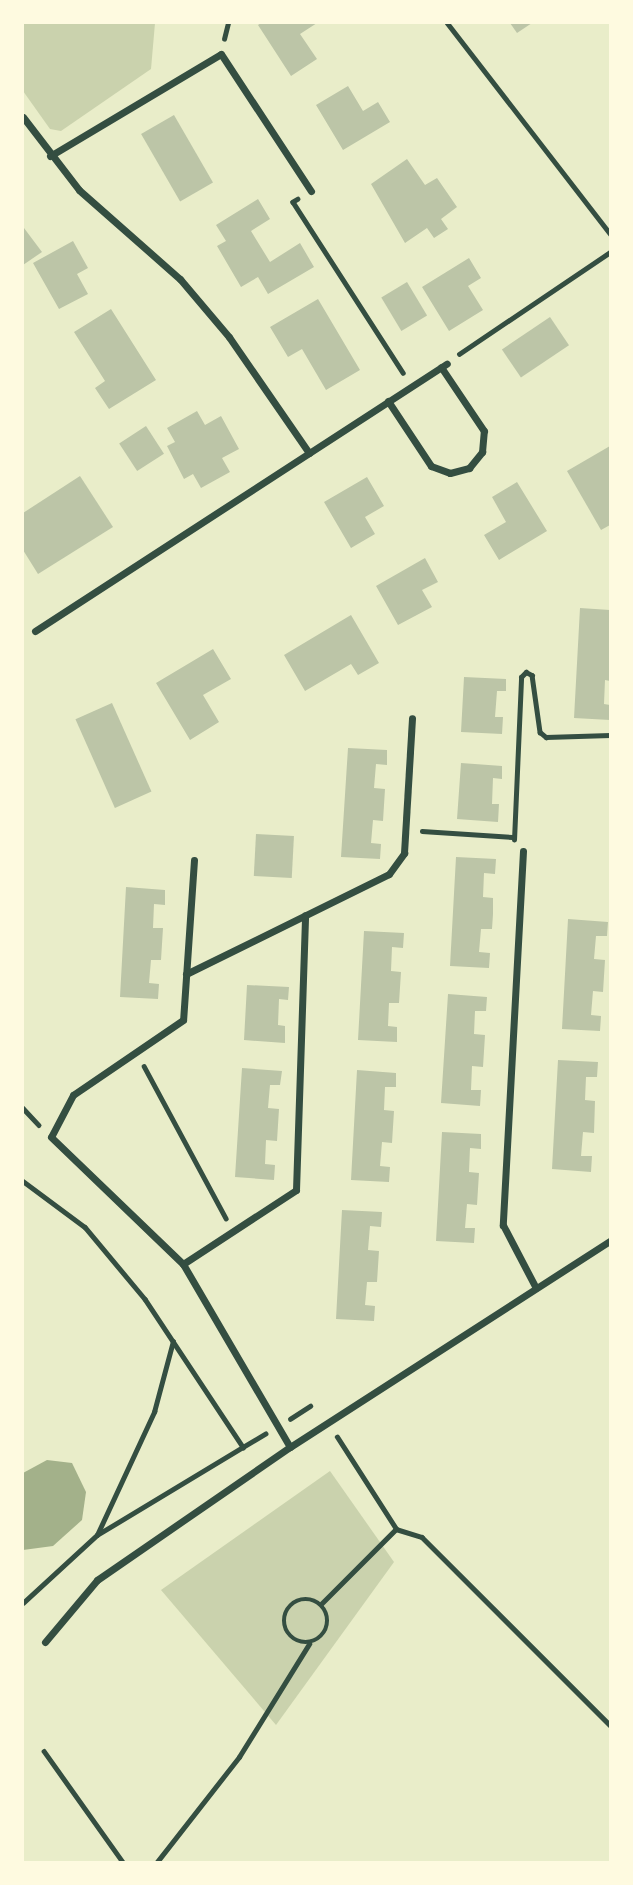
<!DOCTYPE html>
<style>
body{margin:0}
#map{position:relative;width:633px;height:1885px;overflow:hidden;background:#e9edc9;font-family:"Archivo Narrow",sans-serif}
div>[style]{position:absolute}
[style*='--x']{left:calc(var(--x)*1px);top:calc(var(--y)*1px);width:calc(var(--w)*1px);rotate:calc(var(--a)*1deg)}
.green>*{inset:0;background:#cad2ad}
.water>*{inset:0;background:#a3b18a}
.building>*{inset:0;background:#bcc5a7;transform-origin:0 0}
.path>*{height:4.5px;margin:-2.25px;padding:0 2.25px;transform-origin:2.25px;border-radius:2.25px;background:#344e41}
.path>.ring{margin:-2.25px;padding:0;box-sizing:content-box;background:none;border:4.5px solid #344e41;border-radius:50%}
.service>*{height:5px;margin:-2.5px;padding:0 2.5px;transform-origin:2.5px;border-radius:2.5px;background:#344e41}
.minor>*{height:7px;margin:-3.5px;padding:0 3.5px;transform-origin:3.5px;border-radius:3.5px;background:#344e41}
span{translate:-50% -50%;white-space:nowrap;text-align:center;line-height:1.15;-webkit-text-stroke:5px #fefae0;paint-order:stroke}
.frame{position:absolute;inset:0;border:24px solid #fefae0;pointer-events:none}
</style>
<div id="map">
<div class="green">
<div style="clip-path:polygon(23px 23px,155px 23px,151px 69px,61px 131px,50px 129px,23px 91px)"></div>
<div style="clip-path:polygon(330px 1471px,394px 1562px,276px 1725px,161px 1590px)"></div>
</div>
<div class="water">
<div style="clip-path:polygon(47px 1460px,72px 1463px,86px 1492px,82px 1520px,53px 1546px,23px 1550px,23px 1473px)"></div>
</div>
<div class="building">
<div style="clip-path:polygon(261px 23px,317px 23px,300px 34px,317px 59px,291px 76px,258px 25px)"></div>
<div style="clip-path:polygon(510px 23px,532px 23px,517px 33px)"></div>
<div style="clip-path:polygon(348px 86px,363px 111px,378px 102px,390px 122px,343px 150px,316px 105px)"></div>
<div style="left:174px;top:115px;width:78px;height:38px;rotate:60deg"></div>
<div style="clip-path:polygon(407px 159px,425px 185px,437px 178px,457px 207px,441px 219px,448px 229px,434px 238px,427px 228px,405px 243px,371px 184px)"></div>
<div style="clip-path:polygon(258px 199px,270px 219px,251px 231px,270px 262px,300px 243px,314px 267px,268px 294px,258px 277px,241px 287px,217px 246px,226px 241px,216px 225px)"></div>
<div style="clip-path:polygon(24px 228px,42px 252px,23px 265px,23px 229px)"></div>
<div style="clip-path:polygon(73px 241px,88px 268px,77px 274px,88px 294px,59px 309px,33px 263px)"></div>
<div style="clip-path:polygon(469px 258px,481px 278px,468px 286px,483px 310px,449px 331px,422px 287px)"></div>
<div style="left:407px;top:282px;width:39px;height:30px;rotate:59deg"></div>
<div style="clip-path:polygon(318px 299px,360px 370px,326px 390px,302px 349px,288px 357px,270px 327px)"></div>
<div style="clip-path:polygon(111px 309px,156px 380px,109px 409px,95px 388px,105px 381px,74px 332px)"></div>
<div style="left:550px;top:317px;width:34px;height:58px;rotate:56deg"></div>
<div style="clip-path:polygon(197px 411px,205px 425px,221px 416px,239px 449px,222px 458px,230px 472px,201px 488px,193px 474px,184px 479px,167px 446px,175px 442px,167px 428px)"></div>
<div style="left:146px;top:426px;width:33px;height:32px;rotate:57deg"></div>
<div style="clip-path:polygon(610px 446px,610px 525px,601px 530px,567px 471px)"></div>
<div style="clip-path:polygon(80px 476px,113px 527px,38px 574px,23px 550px,23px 513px)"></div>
<div style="clip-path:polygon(367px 477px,384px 506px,365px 517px,375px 534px,351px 548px,324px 502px)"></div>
<div style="clip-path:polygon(517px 482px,547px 531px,499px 560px,484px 535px,506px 522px,492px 497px)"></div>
<div style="clip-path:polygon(425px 558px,438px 582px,422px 590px,432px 607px,398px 625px,376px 586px)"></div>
<div style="clip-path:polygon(580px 608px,610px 610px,610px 681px,605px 680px,604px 704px,610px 705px,610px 720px,574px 718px)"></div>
<div style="clip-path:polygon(351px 615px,379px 663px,358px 675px,351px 664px,305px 691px,284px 655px)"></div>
<div style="clip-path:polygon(213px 649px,231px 679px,203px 695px,219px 722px,190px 740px,156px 683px)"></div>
<div style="clip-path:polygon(464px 677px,506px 679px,506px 691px,497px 691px,495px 717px,503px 717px,502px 734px,461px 732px)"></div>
<div style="left:112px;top:703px;width:97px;height:40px;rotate:66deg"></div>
<div style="clip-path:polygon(348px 748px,387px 750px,387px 765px,376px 764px,374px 788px,385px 789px,383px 821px,373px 820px,371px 843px,381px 844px,380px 859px,341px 857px)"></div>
<div style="clip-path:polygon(461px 763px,502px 766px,502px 779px,493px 778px,492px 804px,499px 804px,498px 822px,457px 819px)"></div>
<div style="left:256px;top:834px;width:38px;height:42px;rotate:3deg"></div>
<div style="clip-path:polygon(456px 857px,496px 859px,495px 874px,484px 873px,483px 897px,493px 898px,493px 914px,492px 929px,481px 929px,479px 952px,490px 953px,489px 968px,450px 966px)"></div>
<div style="clip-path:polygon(126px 887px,165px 890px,165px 905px,154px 904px,153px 928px,163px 928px,161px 960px,151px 960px,149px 983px,159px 984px,158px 999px,120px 997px)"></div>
<div style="clip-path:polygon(568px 919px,608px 922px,607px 936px,596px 936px,594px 959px,605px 960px,603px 992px,593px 991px,591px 1015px,601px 1016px,600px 1031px,562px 1029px)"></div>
<div style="clip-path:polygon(364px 931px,404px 933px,403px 948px,392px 947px,391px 971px,401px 972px,399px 1003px,389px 1003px,388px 1026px,397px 1027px,397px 1042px,358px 1040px)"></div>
<div style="clip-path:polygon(247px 985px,289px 987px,288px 1000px,279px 999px,278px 1025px,285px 1026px,285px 1043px,244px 1040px)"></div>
<div style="clip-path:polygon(448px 994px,487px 997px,486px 1011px,475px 1011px,474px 1034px,485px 1035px,483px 1067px,472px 1066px,471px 1090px,481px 1090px,480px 1106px,441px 1103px)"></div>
<div style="clip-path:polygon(558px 1060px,598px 1062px,597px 1077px,586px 1077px,585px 1100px,595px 1101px,594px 1133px,583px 1132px,581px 1156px,592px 1156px,591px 1172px,552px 1169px)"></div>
<div style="clip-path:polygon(242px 1068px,282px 1071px,280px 1085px,270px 1085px,268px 1108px,279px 1109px,277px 1141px,266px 1140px,265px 1164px,275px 1165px,274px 1180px,235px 1177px)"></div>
<div style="clip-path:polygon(357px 1070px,396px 1073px,396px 1087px,385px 1087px,384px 1110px,394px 1111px,392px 1143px,382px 1142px,380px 1166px,390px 1167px,389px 1182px,351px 1180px)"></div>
<div style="clip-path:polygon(442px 1132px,481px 1134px,481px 1149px,470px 1148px,469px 1172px,479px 1173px,477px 1205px,467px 1204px,465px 1228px,475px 1228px,474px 1243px,436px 1241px)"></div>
<div style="clip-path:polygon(342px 1210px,382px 1212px,381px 1227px,370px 1226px,368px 1250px,379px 1251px,377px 1282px,367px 1282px,365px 1305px,375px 1306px,374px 1321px,336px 1319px)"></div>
</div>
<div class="path">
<div style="--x:224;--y:39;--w:16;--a:-76"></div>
<div style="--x:298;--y:199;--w:6;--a:149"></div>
<div style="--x:293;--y:202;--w:203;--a:57.2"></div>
<div style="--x:459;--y:354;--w:182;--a:-34"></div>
<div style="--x:422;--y:831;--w:90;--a:3.8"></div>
<div style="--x:514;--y:840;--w:163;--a:-87.5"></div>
<div style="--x:521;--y:677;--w:7;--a:-45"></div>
<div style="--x:526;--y:672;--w:7;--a:27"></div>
<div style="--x:532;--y:675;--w:58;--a:82"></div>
<div style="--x:540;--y:732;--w:8;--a:40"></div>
<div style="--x:546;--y:737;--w:64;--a:-1.8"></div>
<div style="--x:144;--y:1066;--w:173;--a:61.7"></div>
<div style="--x:23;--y:1108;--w:23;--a:47"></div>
<div style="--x:23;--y:1181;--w:77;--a:36.6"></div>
<div style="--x:85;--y:1227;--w:94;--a:50.2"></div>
<div style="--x:145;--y:1299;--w:178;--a:56.5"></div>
<div style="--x:243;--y:1447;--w:26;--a:-31"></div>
<div style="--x:290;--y:1419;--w:24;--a:-33"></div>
<div style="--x:396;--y:1529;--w:27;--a:17"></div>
<div style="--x:422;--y:1537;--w:266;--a:45"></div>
<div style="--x:97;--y:1535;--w:170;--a:-31.1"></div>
<div class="ring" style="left:284px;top:1599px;width:39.5px;height:39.5px"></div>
<div style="--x:23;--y:1603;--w:100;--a:-42.6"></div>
<div style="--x:97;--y:1535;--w:136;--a:-65.1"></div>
<div style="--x:154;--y:1412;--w:73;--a:-75"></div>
<div style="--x:321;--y:1604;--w:106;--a:-45"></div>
<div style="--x:396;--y:1529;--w:109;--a:-122.7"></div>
<div style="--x:44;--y:1751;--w:136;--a:54.6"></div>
<div style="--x:157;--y:1862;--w:133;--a:-52"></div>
<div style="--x:239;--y:1757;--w:133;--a:-58.2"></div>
</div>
<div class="service">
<div style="--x:447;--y:23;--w:267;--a:52.3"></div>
</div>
<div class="minor">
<div style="--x:23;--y:117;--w:92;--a:52.5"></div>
<div style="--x:79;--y:190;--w:135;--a:41.4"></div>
<div style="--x:180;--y:279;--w:76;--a:49.8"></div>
<div style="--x:229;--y:337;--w:141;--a:55.4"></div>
<div style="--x:50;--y:156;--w:199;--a:-30.8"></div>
<div style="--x:221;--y:54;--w:164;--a:56.7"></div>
<div style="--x:388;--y:401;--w:78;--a:56.5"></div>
<div style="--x:431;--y:466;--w:20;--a:20"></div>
<div style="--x:450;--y:473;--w:20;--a:-15"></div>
<div style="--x:469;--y:468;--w:21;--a:-51"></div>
<div style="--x:482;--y:452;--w:21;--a:-85"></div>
<div style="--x:484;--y:431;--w:77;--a:-123.9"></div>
<div style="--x:35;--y:631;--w:491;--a:-33"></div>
<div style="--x:523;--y:851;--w:375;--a:93.1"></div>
<div style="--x:503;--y:1225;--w:71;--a:62.4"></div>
<div style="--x:194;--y:860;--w:160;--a:93.9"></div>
<div style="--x:183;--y:1020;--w:133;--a:145.7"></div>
<div style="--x:73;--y:1095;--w:47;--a:117.6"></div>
<div style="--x:51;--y:1137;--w:183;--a:43.9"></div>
<div style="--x:183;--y:1264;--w:212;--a:59.7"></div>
<div style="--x:186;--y:974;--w:226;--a:-26.2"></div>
<div style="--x:389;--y:874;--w:26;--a:-54"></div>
<div style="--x:404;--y:853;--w:135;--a:-86.6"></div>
<div style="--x:183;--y:1264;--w:135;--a:-33.2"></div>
<div style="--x:296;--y:1190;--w:275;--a:-88.1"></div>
<div style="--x:45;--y:1642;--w:81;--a:-50"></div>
<div style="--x:97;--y:1580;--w:234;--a:-34.6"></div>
<div style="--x:290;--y:1447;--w:381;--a:-32.8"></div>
</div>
<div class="frame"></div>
</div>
